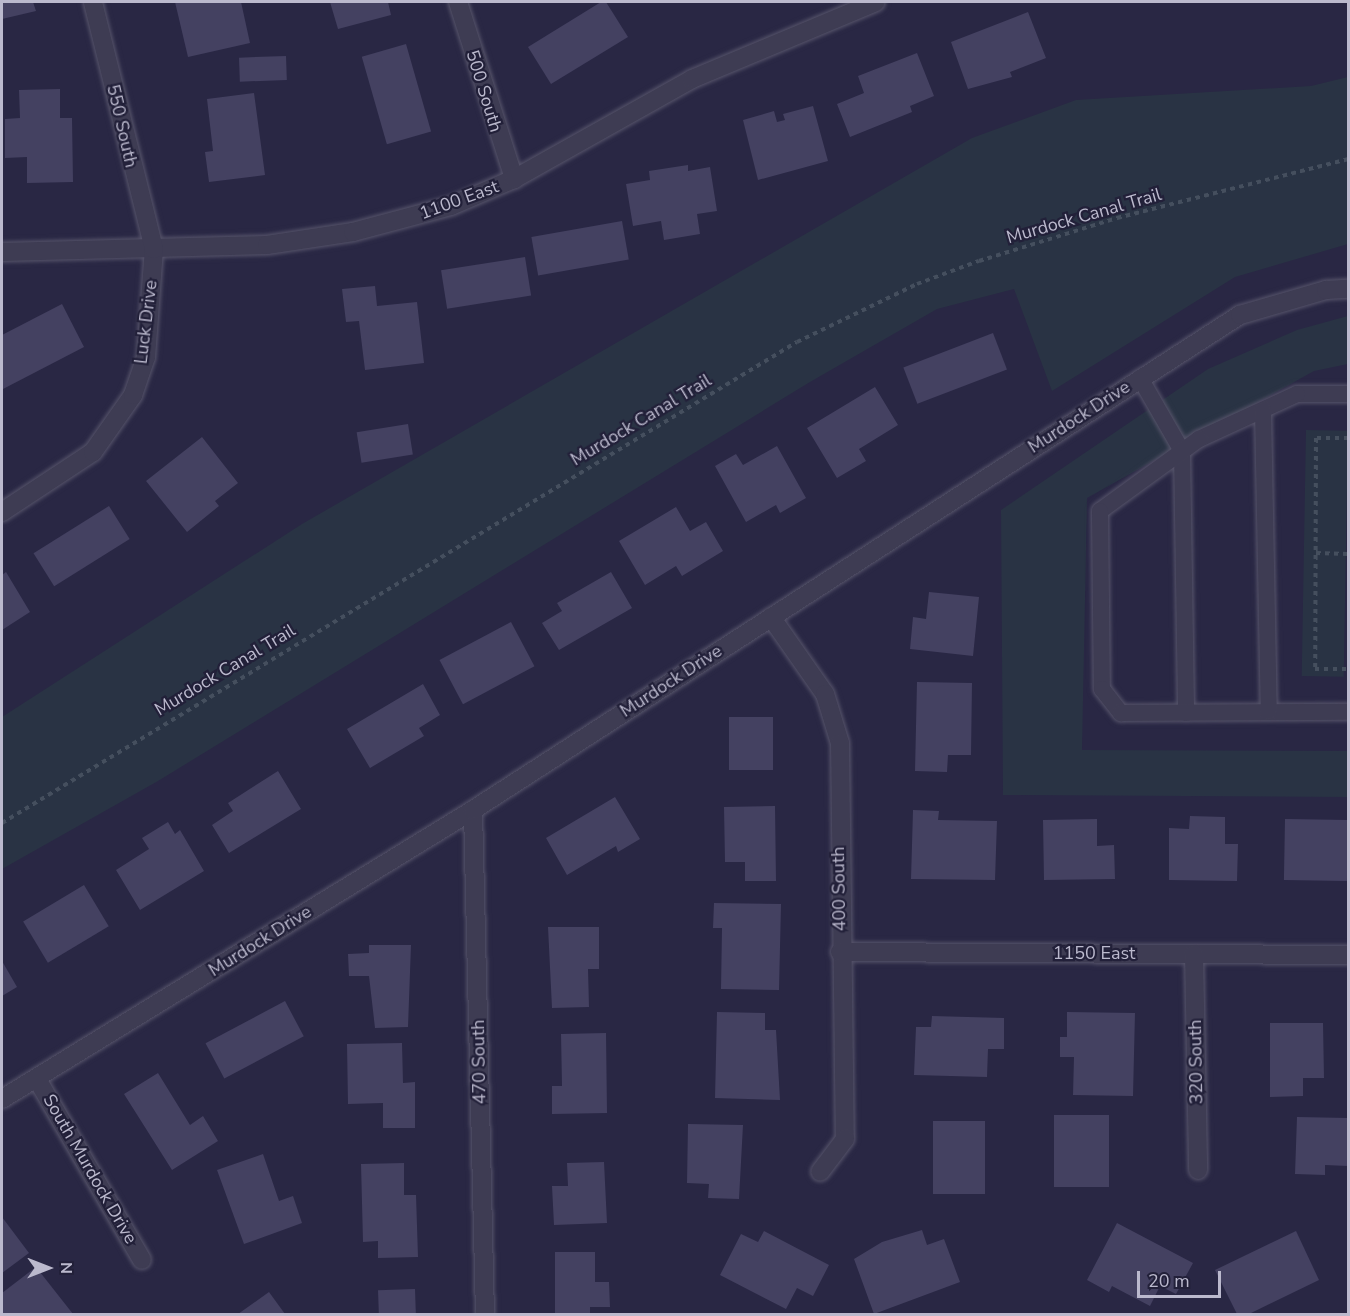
<!DOCTYPE html>
<style>
body{margin:0}
#map{position:relative;width:1350px;height:1316px;overflow:hidden;background:#292744;font-family:"Nunito Sans",sans-serif}
div>[style]{position:absolute}
[style*='--x']{left:calc(var(--x)*1px);top:calc(var(--y)*1px);width:calc(var(--w)*1px);rotate:calc(var(--a)*1deg)}
.green>*{inset:0;background:#293344;transform-origin:0 0}
.building>*{inset:0;background:#444161;transform-origin:0 0}
.path>*{height:4px;margin-top:-2px;transform-origin:0;background:repeating-linear-gradient(90deg,#454f5e 0 4.5px,transparent 0 9px)}
.roads{filter:drop-shadow(0 0 2px #56546a) drop-shadow(0 0 2px #56546a)}
.service>*{height:16px;margin:-8px;padding:0 8px;transform-origin:8px;border-radius:8px;background:#3e3c53}
.minor>*{height:18px;margin:-9px;padding:0 9px;transform-origin:9px;border-radius:9px;background:#3e3c53}
.tertiary>*{height:18px;margin:-9px;padding:0 9px;transform-origin:9px;border-radius:9px;background:#3e3c53}
span{translate:-50% -50%;white-space:nowrap;text-align:center;line-height:1.15;-webkit-text-stroke:4.5px #222039;paint-order:stroke}
.street-label{font-size:18px;color:#bbb9cd}
.frame{position:absolute;inset:0;border:3px solid #bbb9cd;pointer-events:none}
.north{position:absolute;left:18px;top:1238px;width:60px;height:60px;-webkit-text-stroke:4px #222039;paint-order:stroke;rotate:90deg;font-size:16px;font-weight:700;line-height:24px;text-align:center;color:#bbb9cd}
.north::after{content:'';display:block;margin:auto;width:21px;height:27px;background:#bbb9cd;clip-path:polygon(50% 0,100% 100%,50% 72%,0 100%)}
.scale{position:absolute;left:1137px;top:1271px;width:84px;height:27px;box-sizing:border-box;border:3px solid #bbb9cd;border-top:0;padding-left:8px;font-size:18px;line-height:21px;white-space:nowrap;color:#bbb9cd;-webkit-text-stroke:4px #222039;paint-order:stroke}
</style>
<div id="map">
<div class="green">
<div style="clip-path:polygon(1348px 77px,1348px 244px,1235px 277px,1052px 391px,1014px 289px,937px 309px,810px 382px,158px 781px,2px 869px,2px 717px,302px 524px,972px 138px,1076px 100px,1311px 86px)"></div>
<div style="clip-path:polygon(1348px 316px,1348px 364px,1314px 371px,1087px 498px,1082px 750px,1348px 751px,1348px 797px,1003px 795px,1001px 510px,1208px 369px,1297px 330px)"></div>
<div style="left:1306px;top:430px;width:42px;height:246px;rotate:1deg"></div>
</div>
<div class="building">
<div style="clip-path:polygon(2px 2px,33px 2px,36px 11px,2px 19px)"></div>
<div style="clip-path:polygon(175px 2px,241px 2px,250px 43px,188px 57px)"></div>
<div style="clip-path:polygon(330px 2px,388px 2px,391px 15px,338px 29px)"></div>
<div style="clip-path:polygon(601px 2px,606px 2px,628px 37px,551px 84px,528px 47px)"></div>
<div style="clip-path:polygon(1028px 12px,1046px 58px,1010px 72px,1012px 77px,968px 89px,951px 42px)"></div>
<div style="left:406px;top:44px;width:91px;height:46px;rotate:74deg"></div>
<div style="clip-path:polygon(917px 53px,934px 96px,910px 106px,912px 112px,850px 137px,837px 104px,864px 93px,858px 76px)"></div>
<div style="left:286px;top:56px;width:24px;height:47px;rotate:88deg"></div>
<div style="clip-path:polygon(60px 89px,60px 118px,72px 118px,73px 182px,27px 183px,27px 157px,5px 158px,5px 119px,20px 118px,19px 90px)"></div>
<div style="clip-path:polygon(254px 93px,265px 175px,209px 182px,205px 152px,213px 151px,207px 99px)"></div>
<div style="clip-path:polygon(813px 106px,828px 161px,758px 180px,743px 120px,774px 111px,777px 122px,785px 120px,783px 114px)"></div>
<div style="clip-path:polygon(688px 165px,688px 171px,710px 167px,717px 211px,697px 214px,700px 234px,664px 240px,661px 221px,633px 226px,626px 184px,650px 180px,649px 171px)"></div>
<div style="left:622px;top:221px;width:39px;height:92px;rotate:80deg"></div>
<div style="left:525px;top:257px;width:39px;height:85px;rotate:81deg"></div>
<div style="clip-path:polygon(375px 286px,377px 306px,417px 302px,424px 363px,365px 370px,359px 321px,346px 322px,342px 289px)"></div>
<div style="clip-path:polygon(62px 304px,84px 347px,3px 389px,2px 335px)"></div>
<div style="left:993px;top:333px;width:39px;height:96px;rotate:69deg"></div>
<div style="clip-path:polygon(875px 387px,898px 425px,859px 449px,866px 461px,837px 478px,807px 428px)"></div>
<div style="left:408px;top:424px;width:31px;height:52px;rotate:81deg"></div>
<div style="clip-path:polygon(202px 437px,238px 483px,215px 501px,219px 506px,187px 532px,146px 481px)"></div>
<div style="clip-path:polygon(777px 446px,806px 498px,780px 513px,776px 505px,746px 522px,715px 466px,736px 454px,743px 465px)"></div>
<div style="left:109px;top:506px;width:39px;height:89px;rotate:58deg"></div>
<div style="clip-path:polygon(676px 507px,690px 531px,706px 522px,723px 551px,682px 576px,676px 566px,645px 585px,619px 541px)"></div>
<div style="clip-path:polygon(6px 572px,30px 612px,2px 630px,2px 575px)"></div>
<div style="clip-path:polygon(611px 572px,632px 608px,559px 650px,542px 623px,562px 611px,557px 603px)"></div>
<div style="clip-path:polygon(929px 592px,979px 597px,973px 656px,910px 649px,913px 617px,926px 619px)"></div>
<div style="left:511px;top:622px;width:50px;height:81px;rotate:62deg"></div>
<div style="clip-path:polygon(917px 682px,972px 683px,971px 755px,948px 755px,947px 772px,915px 771px)"></div>
<div style="clip-path:polygon(423px 684px,440px 715px,419px 728px,424px 736px,370px 768px,347px 729px)"></div>
<div style="left:729px;top:717px;width:44px;height:53px"></div>
<div style="clip-path:polygon(278px 771px,301px 809px,229px 853px,212px 825px,233px 811px,228px 803px)"></div>
<div style="clip-path:polygon(615px 797px,640px 839px,618px 852px,616px 846px,567px 875px,546px 838px)"></div>
<div style="clip-path:polygon(775px 806px,776px 881px,745px 881px,745px 862px,725px 862px,724px 807px)"></div>
<div style="clip-path:polygon(913px 810px,939px 811px,938px 820px,997px 821px,995px 880px,911px 879px)"></div>
<div style="clip-path:polygon(1190px 816px,1225px 817px,1225px 844px,1238px 844px,1237px 881px,1169px 880px,1169px 828px,1189px 829px)"></div>
<div style="clip-path:polygon(1097px 819px,1097px 846px,1114px 845px,1115px 879px,1044px 880px,1043px 820px)"></div>
<div style="left:1285px;top:819px;width:63px;height:61px;rotate:1deg"></div>
<div style="clip-path:polygon(168px 822px,175px 834px,180px 830px,204px 871px,140px 910px,116px 870px,149px 849px,142px 838px)"></div>
<div style="left:84px;top:885px;width:48px;height:71px;rotate:59deg"></div>
<div style="clip-path:polygon(714px 903px,781px 904px,779px 990px,721px 989px,722px 928px,713px 928px)"></div>
<div style="clip-path:polygon(548px 927px,599px 927px,599px 969px,588px 969px,589px 1007px,552px 1008px)"></div>
<div style="clip-path:polygon(369px 945px,411px 945px,408px 1027px,375px 1028px,369px 976px,349px 976px,348px 954px,369px 953px)"></div>
<div style="clip-path:polygon(2px 961px,17px 987px,2px 996px)"></div>
<div style="left:285px;top:1001px;width:40px;height:90px;rotate:62deg"></div>
<div style="clip-path:polygon(717px 1012px,765px 1013px,765px 1030px,776px 1030px,780px 1100px,715px 1098px)"></div>
<div style="clip-path:polygon(1067px 1012px,1135px 1013px,1133px 1096px,1073px 1095px,1074px 1057px,1060px 1057px,1060px 1037px,1067px 1037px)"></div>
<div style="clip-path:polygon(932px 1016px,1004px 1018px,1004px 1049px,988px 1049px,987px 1077px,914px 1075px,916px 1027px,931px 1027px)"></div>
<div style="clip-path:polygon(1270px 1023px,1323px 1023px,1324px 1078px,1303px 1078px,1303px 1096px,1270px 1097px)"></div>
<div style="clip-path:polygon(606px 1033px,607px 1113px,552px 1114px,552px 1086px,562px 1086px,561px 1034px)"></div>
<div style="clip-path:polygon(402px 1043px,403px 1083px,415px 1082px,415px 1128px,383px 1128px,383px 1103px,348px 1104px,347px 1044px)"></div>
<div style="clip-path:polygon(158px 1073px,190px 1125px,203px 1116px,218px 1141px,172px 1170px,124px 1094px)"></div>
<div style="left:1054px;top:1115px;width:55px;height:72px"></div>
<div style="clip-path:polygon(1297px 1117px,1348px 1118px,1348px 1166px,1325px 1165px,1325px 1175px,1295px 1174px)"></div>
<div style="left:933px;top:1121px;width:52px;height:73px"></div>
<div style="clip-path:polygon(688px 1124px,743px 1125px,739px 1199px,708px 1198px,709px 1184px,687px 1183px)"></div>
<div style="clip-path:polygon(263px 1154px,279px 1201px,293px 1196px,302px 1223px,244px 1244px,217px 1170px)"></div>
<div style="clip-path:polygon(604px 1162px,607px 1223px,554px 1225px,552px 1186px,568px 1186px,567px 1163px)"></div>
<div style="clip-path:polygon(404px 1163px,404px 1195px,416px 1195px,418px 1257px,378px 1258px,378px 1241px,363px 1242px,361px 1164px)"></div>
<div style="clip-path:polygon(2px 1217px,29px 1253px,2px 1273px)"></div>
<div style="clip-path:polygon(1117px 1223px,1193px 1263px,1176px 1294px,1160px 1286px,1150px 1306px,1112px 1286px,1109px 1292px,1087px 1280px)"></div>
<div style="clip-path:polygon(922px 1230px,927px 1245px,944px 1239px,960px 1282px,874px 1314px,854px 1259px,882px 1242px)"></div>
<div style="clip-path:polygon(764px 1231px,829px 1265px,813px 1296px,797px 1288px,786px 1309px,720px 1275px,741px 1234px,758px 1242px)"></div>
<div style="clip-path:polygon(1296px 1231px,1319px 1280px,1249px 1314px,1237px 1314px,1215px 1270px)"></div>
<div style="clip-path:polygon(555px 1252px,595px 1252px,595px 1282px,609px 1282px,610px 1307px,590px 1307px,590px 1314px,555px 1314px)"></div>
<div style="clip-path:polygon(36px 1267px,73px 1314px,2px 1314px,2px 1293px)"></div>
<div style="left:415px;top:1289px;width:25px;height:37px;rotate:88deg"></div>
<div style="clip-path:polygon(269px 1292px,285px 1314px,238px 1314px)"></div>
</div>
<div class="path">
<div style="--x:1348;--y:438;--w:32;--a:180"></div>
<div style="--x:1316;--y:438;--w:231;--a:90.2"></div>
<div style="--x:1315;--y:669;--w:33;--a:0"></div>
<div style="--x:1316;--y:553;--w:32;--a:2"></div>
<div style="--x:2;--y:823;--w:929;--a:-31.18"></div>
<div style="--x:797;--y:342;--w:133;--a:-25.8"></div>
<div style="--x:917;--y:284;--w:66;--a:-20.4"></div>
<div style="--x:979;--y:261;--w:145;--a:-17.3"></div>
<div style="--x:1117;--y:218;--w:238;--a:-14.3"></div>
</div>
<div class="roads">
<div class="service">
<div style="--x:1140;--y:378;--w:84;--a:60.1"></div>
<div style="--x:1182;--y:451;--w:262;--a:89.1"></div>
<div style="--x:1348;--y:394;--w:51;--a:180"></div>
<div style="--x:1297;--y:394;--w:108;--a:155.3"></div>
<div style="--x:1199;--y:439;--w:122;--a:144"></div>
<div style="--x:1100;--y:511;--w:178;--a:89.4"></div>
<div style="--x:1102;--y:689;--w:31;--a:52"></div>
<div style="--x:1121;--y:713;--w:227;--a:-0.3"></div>
<div style="--x:1263;--y:410;--w:302;--a:88.9"></div>
</div>
<div class="minor">
<div style="--x:458;--y:2;--w:186;--a:72.4"></div>
<div style="--x:2;--y:252;--w:265;--a:-1.5"></div>
<div style="--x:267;--y:245;--w:87;--a:-8.6"></div>
<div style="--x:353;--y:232;--w:101;--a:-14.9"></div>
<div style="--x:451;--y:206;--w:69;--a:-23.2"></div>
<div style="--x:514;--y:179;--w:204;--a:-29.3"></div>
<div style="--x:692;--y:79;--w:199;--a:-22.7"></div>
<div style="--x:2;--y:512;--w:109;--a:-33.4"></div>
<div style="--x:93;--y:452;--w:70;--a:-54.9"></div>
<div style="--x:133;--y:395;--w:40;--a:-71.1"></div>
<div style="--x:146;--y:357;--w:108;--a:-85.8"></div>
<div style="--x:154;--y:249;--w:254;--a:-103.9"></div>
<div style="--x:771;--y:617;--w:94;--a:55"></div>
<div style="--x:825;--y:694;--w:51;--a:73"></div>
<div style="--x:840;--y:743;--w:396;--a:89.3"></div>
<div style="--x:845;--y:1139;--w:41;--a:127.1"></div>
<div style="--x:473;--y:810;--w:504;--a:88.64"></div>
<div style="--x:840;--y:952;--w:508;--a:0.34"></div>
<div style="--x:1194;--y:954;--w:216;--a:88.9"></div>
<div style="--x:37;--y:1079;--w:209;--a:59.9"></div>
</div>
<div class="tertiary">
<div style="--x:2;--y:1099;--w:553;--a:-31.53"></div>
<div style="--x:473;--y:810;--w:913;--a:-32.84"></div>
<div style="--x:1240;--y:315;--w:90;--a:-16.2"></div>
<div style="--x:1326;--y:290;--w:22;--a:-3"></div>
</div>
</div>
<div class="street-label">
<span style="left:484px;top:91px;rotate:73deg">500 South</span>
<span style="left:122px;top:126px;rotate:77deg">550 South</span>
<span style="left:459px;top:200px;rotate:-20deg">1100 East</span>
<span style="left:1084px;top:216px;rotate:-16deg">Murdock Canal Trail</span>
<span style="left:146px;top:322px;rotate:-83deg">Luck Drive</span>
<span style="left:1079px;top:417px;rotate:-33deg">Murdock Drive</span>
<span style="left:641px;top:420px;rotate:-31deg">Murdock Canal Trail</span>
<span style="left:225px;top:670px;rotate:-31deg">Murdock Canal Trail</span>
<span style="left:671px;top:681px;rotate:-33deg">Murdock Drive</span>
<span style="left:839px;top:889px;rotate:-91deg">400 South</span>
<span style="left:260px;top:941px;rotate:-32deg">Murdock Drive</span>
<span style="left:1094px;top:953px">1150 East</span>
<span style="left:479px;top:1062px;rotate:-91deg">470 South</span>
<span style="left:1196px;top:1062px;rotate:-91deg">320 South</span>
<span style="left:90px;top:1169px;rotate:60deg">South Murdock Drive</span>
</div>
<div class="frame"></div>
<div class="north">N</div>
<div class="scale">20 m</div>
</div>
